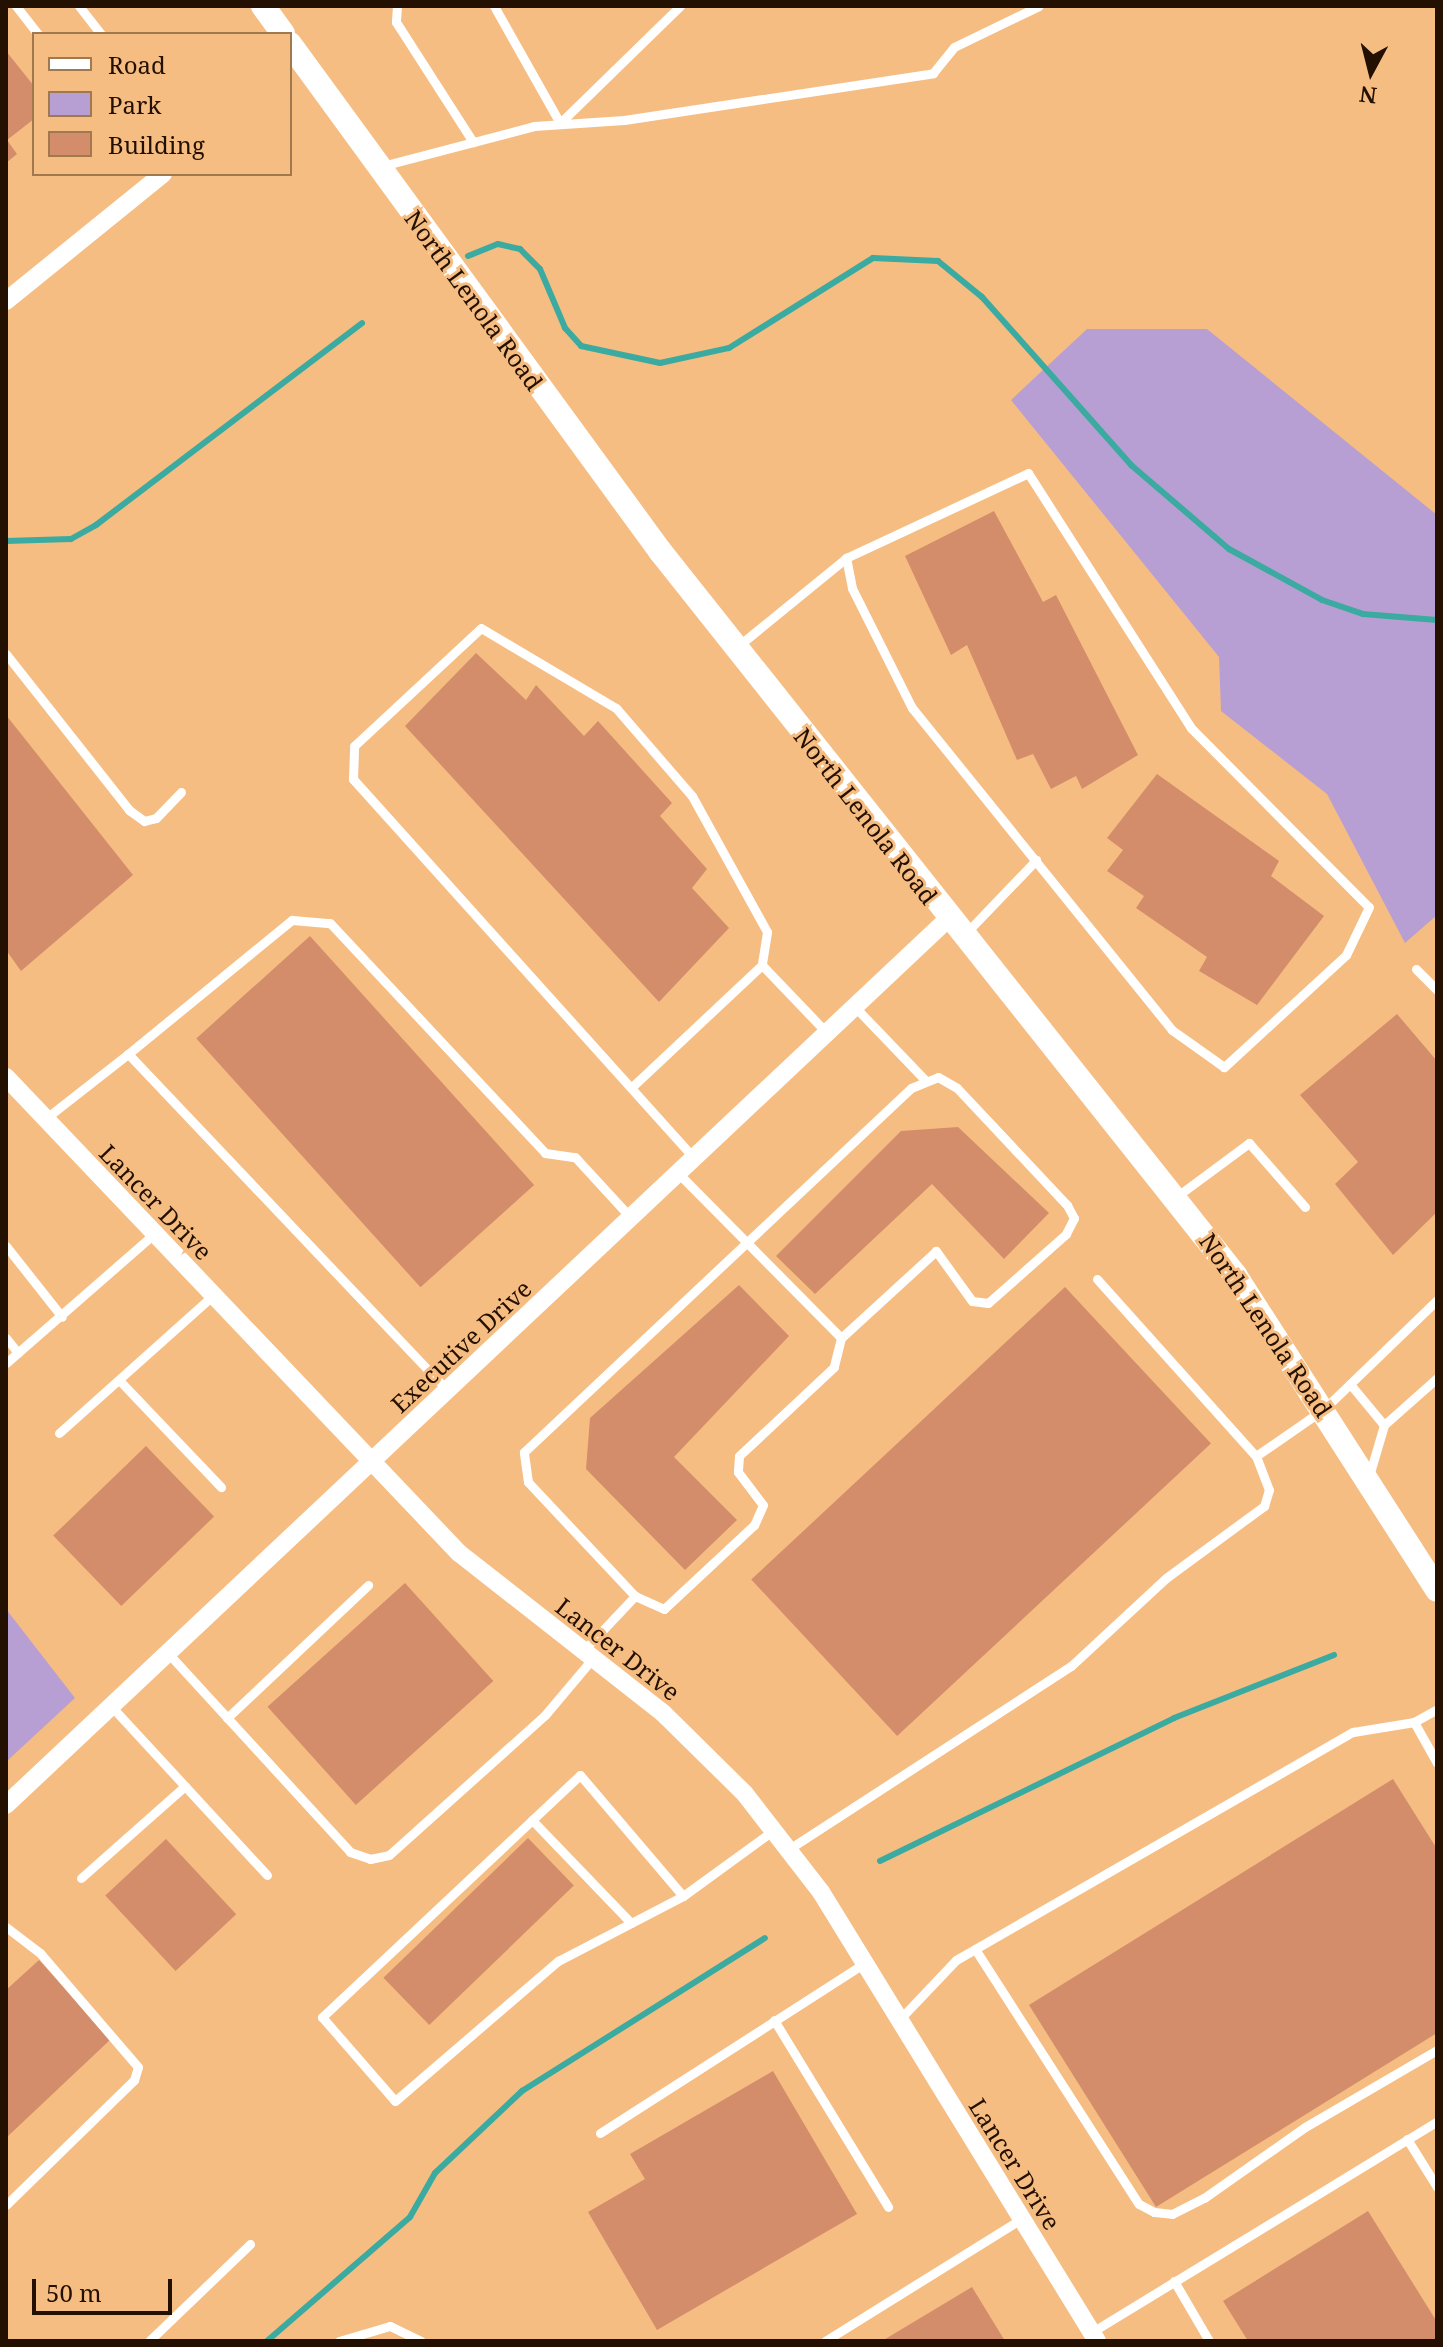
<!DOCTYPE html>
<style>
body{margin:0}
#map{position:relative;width:1443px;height:2347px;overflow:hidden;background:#f6bd82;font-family:"Noto Serif",serif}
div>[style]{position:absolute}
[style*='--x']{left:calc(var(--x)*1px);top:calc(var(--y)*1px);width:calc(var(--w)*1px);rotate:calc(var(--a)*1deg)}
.green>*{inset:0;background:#b89fd3}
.stream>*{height:6px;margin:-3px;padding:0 3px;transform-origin:3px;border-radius:3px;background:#3baaa0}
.building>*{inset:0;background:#d48d6a;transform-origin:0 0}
.service>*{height:9px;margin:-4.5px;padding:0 4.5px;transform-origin:4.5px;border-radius:4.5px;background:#fff}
.minor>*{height:18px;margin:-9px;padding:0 9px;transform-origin:9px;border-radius:9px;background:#fff}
.secondary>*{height:24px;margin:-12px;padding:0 12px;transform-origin:12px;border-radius:12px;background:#fff}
span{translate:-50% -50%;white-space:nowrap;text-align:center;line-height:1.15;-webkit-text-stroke:6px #f6bd82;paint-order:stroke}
.street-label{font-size:24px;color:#241000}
.frame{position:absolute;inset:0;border:8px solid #241000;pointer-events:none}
.legend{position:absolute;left:32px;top:32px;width:260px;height:144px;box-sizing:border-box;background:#f6bd82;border:2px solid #a2784e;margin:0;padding:10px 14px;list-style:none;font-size:24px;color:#241000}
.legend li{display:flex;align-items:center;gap:16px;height:40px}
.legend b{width:40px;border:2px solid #a2784e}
.north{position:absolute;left:1331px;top:32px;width:80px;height:80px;-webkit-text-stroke:6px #f6bd82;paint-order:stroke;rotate:187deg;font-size:22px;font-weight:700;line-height:32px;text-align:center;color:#241000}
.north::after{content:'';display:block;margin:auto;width:28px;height:36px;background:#241000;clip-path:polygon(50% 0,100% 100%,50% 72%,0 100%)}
.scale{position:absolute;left:32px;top:2279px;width:140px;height:36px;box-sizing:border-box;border:4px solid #241000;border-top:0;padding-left:10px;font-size:24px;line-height:28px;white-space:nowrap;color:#241000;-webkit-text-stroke:6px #f6bd82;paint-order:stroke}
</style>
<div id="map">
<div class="green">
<div style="clip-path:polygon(1087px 329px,1207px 329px,1437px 515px,1437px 915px,1405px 943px,1327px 794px,1221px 711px,1219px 657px,1011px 400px)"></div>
<div style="clip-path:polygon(6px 1609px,75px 1698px,6px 1762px)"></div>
</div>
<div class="stream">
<div style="--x:468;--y:256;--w:32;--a:-22"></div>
<div style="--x:498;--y:244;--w:23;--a:13"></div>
<div style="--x:520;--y:249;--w:28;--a:45"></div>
<div style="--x:540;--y:269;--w:64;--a:67"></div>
<div style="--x:565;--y:328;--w:24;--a:48"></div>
<div style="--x:581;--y:346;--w:81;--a:12.1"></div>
<div style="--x:660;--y:363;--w:71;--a:-12.3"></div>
<div style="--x:729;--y:348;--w:170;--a:-32"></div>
<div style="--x:873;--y:258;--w:65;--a:2.6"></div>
<div style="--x:938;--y:261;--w:57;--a:39.3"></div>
<div style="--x:982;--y:297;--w:225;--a:48.4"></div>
<div style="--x:1131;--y:465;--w:129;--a:40.6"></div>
<div style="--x:1229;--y:549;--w:106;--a:28.7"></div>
<div style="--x:1322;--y:600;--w:43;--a:18.9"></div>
<div style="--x:1363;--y:614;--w:74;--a:4.6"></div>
<div style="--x:6;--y:541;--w:65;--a:-1.8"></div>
<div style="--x:71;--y:539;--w:29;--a:-29"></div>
<div style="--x:96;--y:525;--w:334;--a:-37.2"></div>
<div style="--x:880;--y:1861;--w:327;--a:-25.9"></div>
<div style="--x:1174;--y:1718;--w:172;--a:-21.5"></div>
<div style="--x:267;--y:2341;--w:189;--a:-40.9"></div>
<div style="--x:410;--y:2217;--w:51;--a:-60.4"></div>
<div style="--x:435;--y:2173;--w:120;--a:-43.3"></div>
<div style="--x:522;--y:2091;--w:287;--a:-32.2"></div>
</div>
<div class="building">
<div style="clip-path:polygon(6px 51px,34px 86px,34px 119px,7px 140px,17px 154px,6px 163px)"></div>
<div style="clip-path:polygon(994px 511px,1043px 602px,1056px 595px,1138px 755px,1082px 789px,1076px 776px,1051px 789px,1033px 754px,1017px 760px,967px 645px,951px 655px,905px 556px)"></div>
<div style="clip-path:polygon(476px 653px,526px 700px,536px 685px,584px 736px,598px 721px,672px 803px,660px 816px,707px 869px,692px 888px,729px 928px,659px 1002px,405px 726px)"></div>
<div style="clip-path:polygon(6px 715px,133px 875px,21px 971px,6px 950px)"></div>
<div style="clip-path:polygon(1157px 774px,1279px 861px,1271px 876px,1324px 916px,1257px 1005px,1199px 971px,1207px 957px,1136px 908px,1144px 896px,1107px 871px,1123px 850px,1107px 838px)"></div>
<div style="left:310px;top:936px;width:335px;height:153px;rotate:48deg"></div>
<div style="clip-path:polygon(1397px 1014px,1437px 1061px,1437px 1212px,1393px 1255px,1335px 1184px,1358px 1162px,1300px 1095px)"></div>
<div style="clip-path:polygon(958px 1127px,1049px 1213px,1004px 1259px,932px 1184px,815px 1294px,776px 1256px,901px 1131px)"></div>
<div style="clip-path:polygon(739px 1285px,789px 1336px,674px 1457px,737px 1520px,685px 1570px,586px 1469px,590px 1418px)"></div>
<div style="left:1065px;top:1287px;width:214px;height:429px;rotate:47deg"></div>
<div style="left:146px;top:1446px;width:98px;height:129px;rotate:46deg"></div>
<div style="left:405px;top:1583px;width:132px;height:185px;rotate:48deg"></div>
<div style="clip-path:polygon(1393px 1779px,1437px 1849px,1437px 2033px,1156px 2207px,1029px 2005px)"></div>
<div style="left:528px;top:1838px;width:66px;height:201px;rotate:46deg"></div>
<div style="left:166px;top:1839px;width:103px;height:83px;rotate:47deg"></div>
<div style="clip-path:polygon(39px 1960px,111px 2039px,6px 2138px,6px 1990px)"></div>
<div style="clip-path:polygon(773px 2071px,857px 2214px,657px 2330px,588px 2212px,645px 2179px,630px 2154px)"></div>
<div style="clip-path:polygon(1368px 2211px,1437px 2322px,1437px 2341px,1248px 2341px,1223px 2301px)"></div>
<div style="clip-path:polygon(972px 2287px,1005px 2341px,882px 2341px)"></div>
</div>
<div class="service">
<div style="--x:16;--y:6;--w:36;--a:52"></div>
<div style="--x:79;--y:6;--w:36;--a:52"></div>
<div style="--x:397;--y:6;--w:16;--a:94"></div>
<div style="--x:396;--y:22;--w:143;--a:57.3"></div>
<div style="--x:494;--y:6;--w:134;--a:60.6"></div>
<div style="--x:560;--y:123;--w:168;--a:-44.3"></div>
<div style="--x:382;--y:166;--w:157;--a:-14.7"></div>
<div style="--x:534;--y:126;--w:90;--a:-3.8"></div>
<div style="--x:624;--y:120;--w:313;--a:-8.6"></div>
<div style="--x:933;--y:73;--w:33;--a:-51"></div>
<div style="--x:954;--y:47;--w:94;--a:-25.8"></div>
<div style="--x:1028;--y:473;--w:303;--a:57.4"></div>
<div style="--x:1191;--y:728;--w:252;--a:45.2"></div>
<div style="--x:1369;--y:907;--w:53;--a:115.6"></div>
<div style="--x:1346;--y:955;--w:166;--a:137.4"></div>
<div style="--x:1224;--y:1067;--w:64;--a:-144.6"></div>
<div style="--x:1172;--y:1030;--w:414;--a:-128.9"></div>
<div style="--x:912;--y:708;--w:134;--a:-116.6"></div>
<div style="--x:852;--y:588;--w:31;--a:-101"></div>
<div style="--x:846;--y:558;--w:201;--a:-25"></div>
<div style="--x:737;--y:647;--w:141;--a:-39.2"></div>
<div style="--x:6;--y:654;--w:199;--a:51.7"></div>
<div style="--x:129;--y:810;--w:19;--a:36"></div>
<div style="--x:144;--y:821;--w:12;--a:-14"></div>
<div style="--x:156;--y:818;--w:36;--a:-46"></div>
<div style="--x:967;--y:932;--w:100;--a:-46.2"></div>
<div style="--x:1416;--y:969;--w:30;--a:45"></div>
<div style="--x:855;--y:1007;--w:100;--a:46.2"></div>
<div style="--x:633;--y:1086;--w:177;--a:-43.2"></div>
<div style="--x:45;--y:1119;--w:105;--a:-38.1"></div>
<div style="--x:694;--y:1158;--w:510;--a:-131.98"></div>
<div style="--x:353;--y:779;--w:33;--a:-88"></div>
<div style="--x:354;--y:746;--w:173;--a:-42.9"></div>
<div style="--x:481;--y:628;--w:157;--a:30.7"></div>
<div style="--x:616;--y:708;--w:116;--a:49.2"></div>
<div style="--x:692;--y:796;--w:155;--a:61.1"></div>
<div style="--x:767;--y:932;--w:33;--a:99"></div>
<div style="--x:762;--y:965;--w:93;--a:46.3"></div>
<div style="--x:678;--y:1173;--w:232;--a:45.3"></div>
<div style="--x:1176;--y:1197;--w:91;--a:-36.5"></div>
<div style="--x:1249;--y:1143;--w:85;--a:48.8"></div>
<div style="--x:6;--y:1246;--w:90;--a:51.7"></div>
<div style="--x:1097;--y:1279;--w:238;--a:48.1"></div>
<div style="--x:6;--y:1338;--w:19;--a:51"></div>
<div style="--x:6;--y:1363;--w:196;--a:-41.1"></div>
<div style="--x:119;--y:1380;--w:148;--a:46.4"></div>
<div style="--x:1350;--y:1384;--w:53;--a:50.3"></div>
<div style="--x:448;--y:1391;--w:465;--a:-133.5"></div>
<div style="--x:128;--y:1054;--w:212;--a:-39.3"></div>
<div style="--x:292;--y:920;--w:38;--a:5"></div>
<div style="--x:330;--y:923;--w:315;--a:46.9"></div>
<div style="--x:545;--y:1153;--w:30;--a:8"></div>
<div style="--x:575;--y:1157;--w:83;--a:47.4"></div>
<div style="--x:59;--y:1433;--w:205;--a:-41.8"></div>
<div style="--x:1369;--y:1476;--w:53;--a:-73.6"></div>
<div style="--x:1384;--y:1425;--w:71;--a:-41.6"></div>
<div style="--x:583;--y:1651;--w:76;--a:-46.6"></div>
<div style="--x:635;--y:1596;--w:156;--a:-133.2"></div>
<div style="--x:528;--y:1482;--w:30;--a:-98"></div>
<div style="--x:524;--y:1452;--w:531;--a:-43.25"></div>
<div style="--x:911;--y:1088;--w:29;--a:-22"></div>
<div style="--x:938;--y:1077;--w:22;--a:30"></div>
<div style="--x:957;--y:1088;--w:161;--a:46.8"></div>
<div style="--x:1067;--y:1205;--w:15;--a:62"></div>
<div style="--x:1074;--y:1218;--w:18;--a:117"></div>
<div style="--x:1066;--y:1234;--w:104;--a:138.5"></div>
<div style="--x:988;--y:1303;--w:16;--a:-173"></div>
<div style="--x:972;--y:1301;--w:62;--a:-125.8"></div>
<div style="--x:936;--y:1251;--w:129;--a:137.5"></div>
<div style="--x:841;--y:1338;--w:30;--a:104"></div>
<div style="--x:834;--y:1367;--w:130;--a:136.9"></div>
<div style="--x:739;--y:1456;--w:16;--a:94"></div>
<div style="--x:738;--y:1472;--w:41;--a:52.9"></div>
<div style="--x:763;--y:1505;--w:22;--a:114"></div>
<div style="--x:754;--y:1525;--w:123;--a:137"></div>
<div style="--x:664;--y:1609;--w:32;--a:-156"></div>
<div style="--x:167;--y:1652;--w:271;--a:47.5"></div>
<div style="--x:350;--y:1852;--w:21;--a:19"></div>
<div style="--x:370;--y:1859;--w:19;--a:-12"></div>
<div style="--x:389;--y:1855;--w:210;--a:-41.9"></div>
<div style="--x:545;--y:1715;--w:75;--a:-49.9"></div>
<div style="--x:111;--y:1706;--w:230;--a:47.3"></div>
<div style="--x:227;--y:1718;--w:194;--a:-43.3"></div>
<div style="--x:1414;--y:1722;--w:47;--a:60.7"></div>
<div style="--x:532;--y:1820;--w:143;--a:46.1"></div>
<div style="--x:789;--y:1849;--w:336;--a:-33"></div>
<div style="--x:1071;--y:1666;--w:129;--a:-42.8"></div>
<div style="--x:1166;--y:1578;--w:122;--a:-36.3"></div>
<div style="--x:1264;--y:1506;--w:17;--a:-73"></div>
<div style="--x:1269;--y:1490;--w:36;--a:-111"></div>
<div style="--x:1256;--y:1456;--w:83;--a:-34.7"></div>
<div style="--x:1324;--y:1409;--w:157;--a:-44"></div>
<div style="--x:81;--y:1878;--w:139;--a:-41.5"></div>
<div style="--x:683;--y:1896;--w:159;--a:-130.4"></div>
<div style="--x:580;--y:1775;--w:354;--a:136.8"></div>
<div style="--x:322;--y:2017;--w:111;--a:49"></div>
<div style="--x:395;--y:2101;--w:215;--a:-40.7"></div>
<div style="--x:558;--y:1961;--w:141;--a:-27.5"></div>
<div style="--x:683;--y:1896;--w:112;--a:-36"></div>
<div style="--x:6;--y:1927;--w:43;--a:37.4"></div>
<div style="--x:40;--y:1953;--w:150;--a:49.3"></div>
<div style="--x:138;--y:2067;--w:14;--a:107"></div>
<div style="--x:134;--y:2080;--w:179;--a:135.7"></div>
<div style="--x:975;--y:1949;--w:303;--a:57.3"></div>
<div style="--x:1139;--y:2204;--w:17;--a:28"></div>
<div style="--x:1154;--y:2212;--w:18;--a:6"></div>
<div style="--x:1172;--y:2214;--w:36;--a:-27"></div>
<div style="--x:1204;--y:2198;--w:123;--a:-35.1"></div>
<div style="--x:1305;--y:2127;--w:153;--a:-30.3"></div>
<div style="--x:774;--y:2020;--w:219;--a:58.6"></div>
<div style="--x:899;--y:2020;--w:83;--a:-46.5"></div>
<div style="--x:956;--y:1960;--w:458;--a:-29.9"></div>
<div style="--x:1353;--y:1732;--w:62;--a:-9.3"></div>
<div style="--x:1414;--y:1722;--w:26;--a:-29"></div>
<div style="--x:600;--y:2133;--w:315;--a:-32.7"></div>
<div style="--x:1407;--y:2139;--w:57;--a:58"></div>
<div style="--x:1174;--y:2281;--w:69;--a:59.7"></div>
<div style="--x:1092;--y:2332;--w:404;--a:-31.4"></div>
<div style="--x:149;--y:2341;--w:140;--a:-43.8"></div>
<div style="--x:339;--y:2341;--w:53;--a:-16.4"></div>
<div style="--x:390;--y:2326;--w:34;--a:26"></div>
<div style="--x:825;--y:2341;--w:231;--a:-31.9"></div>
</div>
<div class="minor">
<div style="--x:6;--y:301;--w:202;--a:-39"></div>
<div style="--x:6;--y:1077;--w:657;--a:46.42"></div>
<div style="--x:459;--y:1553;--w:259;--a:38.1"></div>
<div style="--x:663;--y:1713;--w:115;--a:44.6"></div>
<div style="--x:745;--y:1794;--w:124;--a:52.2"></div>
<div style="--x:821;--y:1892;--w:527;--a:58.42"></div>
<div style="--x:6;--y:1805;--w:1293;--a:-43.25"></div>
</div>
<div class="secondary">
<div style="--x:263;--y:6;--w:34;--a:54"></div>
<div style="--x:290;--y:44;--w:628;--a:53.88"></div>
<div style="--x:660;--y:551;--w:925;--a:51.54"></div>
<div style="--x:1235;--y:1275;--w:374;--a:57.3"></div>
</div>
<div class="street-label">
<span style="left:474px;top:300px;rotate:54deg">North Lenola Road</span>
<span style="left:866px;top:816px;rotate:52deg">North Lenola Road</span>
<span style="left:156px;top:1202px;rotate:46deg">Lancer Drive</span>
<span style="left:1266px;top:1325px;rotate:56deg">North Lenola Road</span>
<span style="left:461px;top:1346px;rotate:-43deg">Executive Drive</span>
<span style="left:618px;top:1649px;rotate:38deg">Lancer Drive</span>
<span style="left:1015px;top:2164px;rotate:58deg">Lancer Drive</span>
</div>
<div class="frame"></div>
<ul class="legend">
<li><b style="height:10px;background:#fff"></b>Road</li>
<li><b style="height:22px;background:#b89fd3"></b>Park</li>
<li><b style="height:22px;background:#d48d6a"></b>Building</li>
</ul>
<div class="north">N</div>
<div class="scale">50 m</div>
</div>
